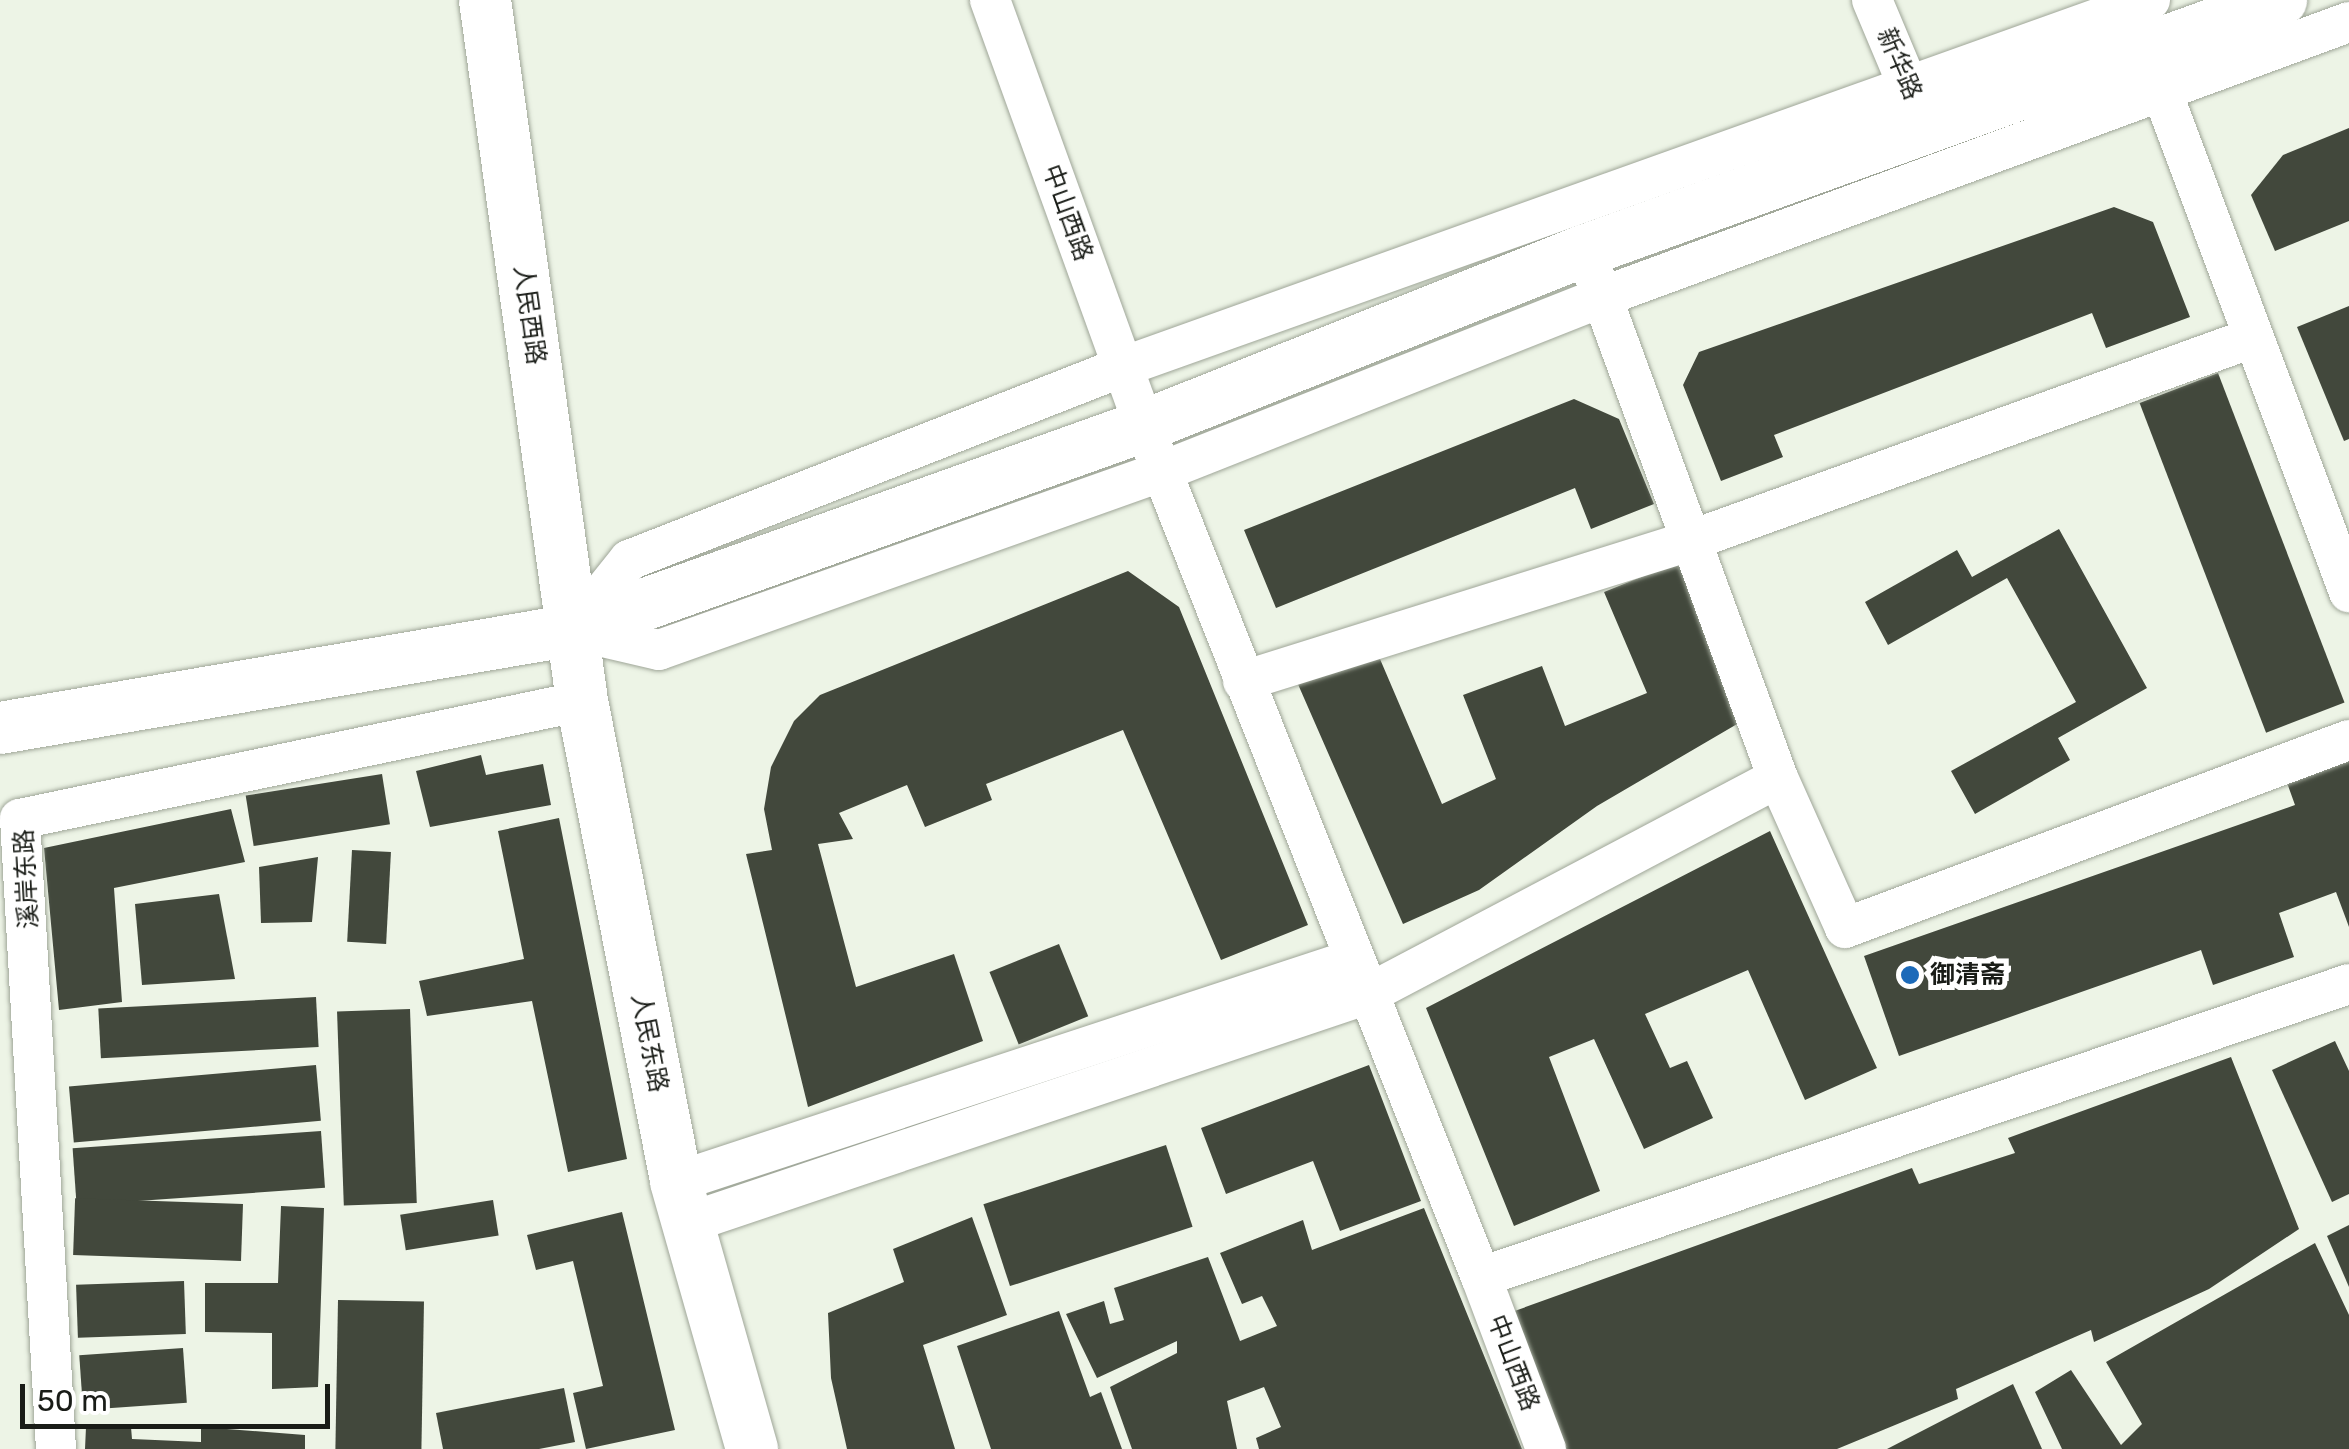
<!DOCTYPE html>
<meta charset="utf-8">
<style>
body{margin:0}
#map{position:relative;width:2349px;height:1449px;overflow:hidden;background:#edf4e6;font-family:Rubik,"Noto Sans SC",sans-serif}
div>[style]{position:absolute}
[style*='--x']{left:calc(var(--x)*1px);top:calc(var(--y)*1px);width:calc(var(--w)*1px);rotate:calc(var(--a)*1deg)}
.building>*{inset:0;background:#42483c;transform-origin:0 0}
.roads{filter:drop-shadow(0 0 2px #9fa698) drop-shadow(0 0 2px #9fa698)}
.minor>*{height:40px;margin:-20px;padding:0 20px;transform-origin:20px;border-radius:20px;background:#fff}
.major>*{height:52px;margin:-26px;padding:0 26px;transform-origin:26px;border-radius:26px;background:#fff}
.dots>*{width:28px;height:28px;translate:-50% -50%;box-sizing:border-box;border:5px solid #fff;border-radius:50%}
span{translate:-50% -50%;white-space:nowrap;text-align:center;line-height:1.15;-webkit-text-stroke:10px #fff;paint-order:stroke}
.street-label{font-size:25px;color:#191c17}
.poi-label{font-size:25px;color:#191c17;font-weight:700}
.left{translate:0 -50%;text-align:left}
.scale{position:absolute;left:20px;top:1384px;width:310px;height:45px;box-sizing:border-box;border:5px solid #191c17;border-top:0;padding-left:12px;font-size:30px;line-height:35px;white-space:nowrap;color:#191c17;-webkit-text-stroke:8px #fff;paint-order:stroke}
</style>
<div id="map">
<div class="building">
<div style="clip-path:polygon(2349px 128px,2349px 221px,2275px 251px,2251px 195px,2283px 155px)"></div>
<div style="clip-path:polygon(2114px 207px,2153px 222px,2190px 317px,2106px 348px,2092px 313px,1774px 435px,1783px 457px,1721px 481px,1683px 385px,1699px 352px)"></div>
<div style="clip-path:polygon(2349px 306px,2349px 439px,2344px 441px,2297px 327px)"></div>
<div style="left:2218px;top:373px;width:353px;height:84px;rotate:69deg"></div>
<div style="clip-path:polygon(1574px 399px,1619px 419px,1654px 504px,1591px 529px,1575px 488px,1276px 608px,1244px 530px)"></div>
<div style="clip-path:polygon(2059px 529px,2147px 688px,2058px 738px,2070px 760px,1975px 814px,1951px 771px,2076px 702px,2007px 578px,1888px 645px,1865px 602px,1957px 550px,1972px 577px)"></div>
<div style="clip-path:polygon(1681px 561px,1744px 720px,1597px 806px,1479px 890px,1403px 924px,1297px 682px,1377px 652px,1442px 804px,1496px 779px,1463px 695px,1542px 666px,1565px 726px,1647px 693px,1604px 592px)"></div>
<div style="clip-path:polygon(1128px 571px,1179px 607px,1308px 925px,1221px 960px,1123px 730px,986px 784px,992px 800px,925px 827px,907px 785px,839px 813px,853px 839px,818px 844px,856px 987px,954px 954px,983px 1041px,808px 1107px,746px 854px,772px 850px,764px 809px,771px 767px,794px 721px,820px 695px)"></div>
<div style="clip-path:polygon(481px 755px,486px 775px,543px 764px,551px 805px,430px 827px,416px 771px)"></div>
<div style="clip-path:polygon(2349px 758px,2349px 927px,2336px 892px,2279px 913px,2294px 957px,2213px 985px,2201px 950px,1899px 1056px,1864px 956px,2295px 805px,2286px 780px)"></div>
<div style="left:382px;top:774px;width:51px;height:138px;rotate:81deg"></div>
<div style="clip-path:polygon(231px 809px,245px 862px,114px 888px,122px 1002px,59px 1010px,44px 848px)"></div>
<div style="clip-path:polygon(559px 818px,627px 1159px,568px 1172px,532px 1001px,427px 1016px,419px 981px,524px 959px,498px 831px)"></div>
<div style="clip-path:polygon(1770px 831px,1877px 1068px,1805px 1100px,1748px 970px,1645px 1014px,1670px 1068px,1687px 1061px,1713px 1118px,1644px 1149px,1594px 1039px,1549px 1057px,1600px 1191px,1514px 1226px,1426px 1008px)"></div>
<div style="left:352px;top:850px;width:39px;height:92px;rotate:3deg"></div>
<div style="clip-path:polygon(318px 857px,312px 922px,261px 923px,259px 867px)"></div>
<div style="clip-path:polygon(219px 894px,235px 979px,142px 985px,135px 904px)"></div>
<div style="left:1059px;top:944px;width:78px;height:75px;rotate:68deg"></div>
<div style="left:316px;top:997px;width:50px;height:218px;rotate:87deg"></div>
<div style="left:410px;top:1009px;width:194px;height:73px;rotate:88deg"></div>
<div style="clip-path:polygon(2335px 1041px,2349px 1071px,2349px 1194px,2332px 1202px,2272px 1070px)"></div>
<div style="clip-path:polygon(2231px 1057px,2299px 1229px,2209px 1289px,2094px 1342px,2091px 1330px,1956px 1389px,1958px 1399px,1837px 1449px,1562px 1449px,1509px 1313px,1912px 1168px,1919px 1184px,2015px 1153px,2008px 1138px)"></div>
<div style="left:316px;top:1065px;width:56px;height:248px;rotate:85deg"></div>
<div style="clip-path:polygon(1369px 1065px,1421px 1201px,1340px 1231px,1313px 1161px,1226px 1194px,1201px 1128px)"></div>
<div style="left:321px;top:1131px;width:57px;height:249px;rotate:86deg"></div>
<div style="left:1166px;top:1145px;width:86px;height:192px;rotate:72deg"></div>
<div style="left:493px;top:1200px;width:36px;height:94px;rotate:81deg"></div>
<div style="left:243px;top:1204px;width:57px;height:168px;rotate:92deg"></div>
<div style="clip-path:polygon(281px 1206px,324px 1208px,318px 1387px,272px 1389px,272px 1333px,205px 1332px,205px 1283px,278px 1283px)"></div>
<div style="clip-path:polygon(1424px 1208px,1522px 1449px,1259px 1449px,1256px 1438px,1281px 1427px,1264px 1387px,1227px 1401px,1237px 1449px,1132px 1449px,1110px 1387px,1177px 1353px,1177px 1341px,1097px 1378px,1066px 1314px,1104px 1301px,1110px 1324px,1124px 1320px,1114px 1288px,1208px 1257px,1240px 1341px,1277px 1326px,1262px 1296px,1242px 1304px,1220px 1253px,1303px 1220px,1312px 1250px)"></div>
<div style="clip-path:polygon(622px 1212px,675px 1430px,586px 1449px,573px 1393px,603px 1386px,573px 1261px,536px 1270px,527px 1235px)"></div>
<div style="clip-path:polygon(972px 1217px,1007px 1315px,923px 1345px,955px 1449px,847px 1449px,831px 1378px,828px 1313px,904px 1282px,893px 1249px)"></div>
<div style="clip-path:polygon(2349px 1225px,2349px 1287px,2327px 1236px)"></div>
<div style="clip-path:polygon(2315px 1243px,2349px 1315px,2349px 1449px,2062px 1449px,2035px 1392px,2071px 1370px,2121px 1445px,2142px 1424px,2106px 1362px)"></div>
<div style="left:184px;top:1281px;width:53px;height:108px;rotate:88deg"></div>
<div style="left:338px;top:1300px;width:86px;height:149px;rotate:1deg"></div>
<div style="clip-path:polygon(1059px 1311px,1090px 1397px,1101px 1392px,1122px 1449px,991px 1449px,957px 1346px)"></div>
<div style="left:183px;top:1348px;width:55px;height:104px;rotate:86deg"></div>
<div style="clip-path:polygon(2013px 1384px,2042px 1449px,1887px 1449px)"></div>
<div style="clip-path:polygon(564px 1388px,575px 1442px,539px 1449px,443px 1449px,436px 1413px)"></div>
<div style="clip-path:polygon(86px 1427px,131px 1427px,132px 1439px,201px 1442px,201px 1427px,305px 1435px,305px 1449px,85px 1449px)"></div>
</div>
<div class="roads">
<div class="minor">
<div style="--x:990;--y:0;--w:453;--a:70.1"></div>
<div style="--x:1144;--y:426;--w:915;--a:68.4"></div>
<div style="--x:1481;--y:1277;--w:916;--a:-18.65"></div>
<div style="--x:1872;--y:0;--w:116;--a:67.2"></div>
<div style="--x:2150;--y:0;--w:1092;--a:160.35"></div>
<div style="--x:1122;--y:367;--w:529;--a:158.62"></div>
<div style="--x:629;--y:560;--w:90;--a:128.7"></div>
<div style="--x:573;--y:630;--w:88;--a:13.1"></div>
<div style="--x:659;--y:650;--w:535;--a:-19.55"></div>
<div style="--x:1163;--y:471;--w:472;--a:-21.6"></div>
<div style="--x:1602;--y:297;--w:796;--a:-20.21"></div>
<div style="--x:2152;--y:65;--w:563;--a:69.5"></div>
<div style="--x:1594;--y:275;--w:536;--a:69.91"></div>
<div style="--x:1243;--y:681;--w:471;--a:-17.4"></div>
<div style="--x:1692;--y:540;--w:595;--a:-19.84"></div>
<div style="--x:676;--y:1182;--w:714;--a:-18.21"></div>
<div style="--x:688;--y:1223;--w:718;--a:-18.61"></div>
<div style="--x:1368;--y:994;--w:463;--a:-27.8"></div>
<div style="--x:1778;--y:778;--w:164;--a:65.9"></div>
<div style="--x:1845;--y:928;--w:538;--a:-20.46"></div>
<div style="--x:1481;--y:1277;--w:184;--a:69.3"></div>
<div style="--x:56;--y:1449;--w:631;--a:-93.27"></div>
<div style="--x:20;--y:819;--w:574;--a:-11.86"></div>
</div>
<div class="major">
<div style="--x:485;--y:0;--w:708;--a:82.12"></div>
<div style="--x:582;--y:701;--w:490;--a:78.9"></div>
<div style="--x:676;--y:1182;--w:278;--a:74.1"></div>
<div style="--x:0;--y:728;--w:581;--a:-9.71"></div>
<div style="--x:573;--y:630;--w:606;--a:-19.66"></div>
<div style="--x:1144;--y:426;--w:474;--a:-21.7"></div>
<div style="--x:1584;--y:251;--w:741;--a:-19.8"></div>
</div>
</div>
<div class="dots">
<div style="left:1910px;top:975px;background:#1c6ab9"></div>
</div>
<div class="street-label">
<span style="left:1899px;top:64px;rotate:67deg">新华路</span>
<span style="left:1067px;top:213px;rotate:70deg">中山西路</span>
<span style="left:529px;top:315px;rotate:82deg">人民西路</span>
<span style="left:27px;top:879px;rotate:-93deg">溪岸东路</span>
<span style="left:649px;top:1043px;rotate:79deg">人民东路</span>
<span style="left:1513px;top:1363px;rotate:69deg">中山西路</span>
</div>
<div class="poi-label">
<span class="left" style="left:1930px;top:975px">御清斋</span>
</div>
<div class="scale">50 m</div>
</div>
